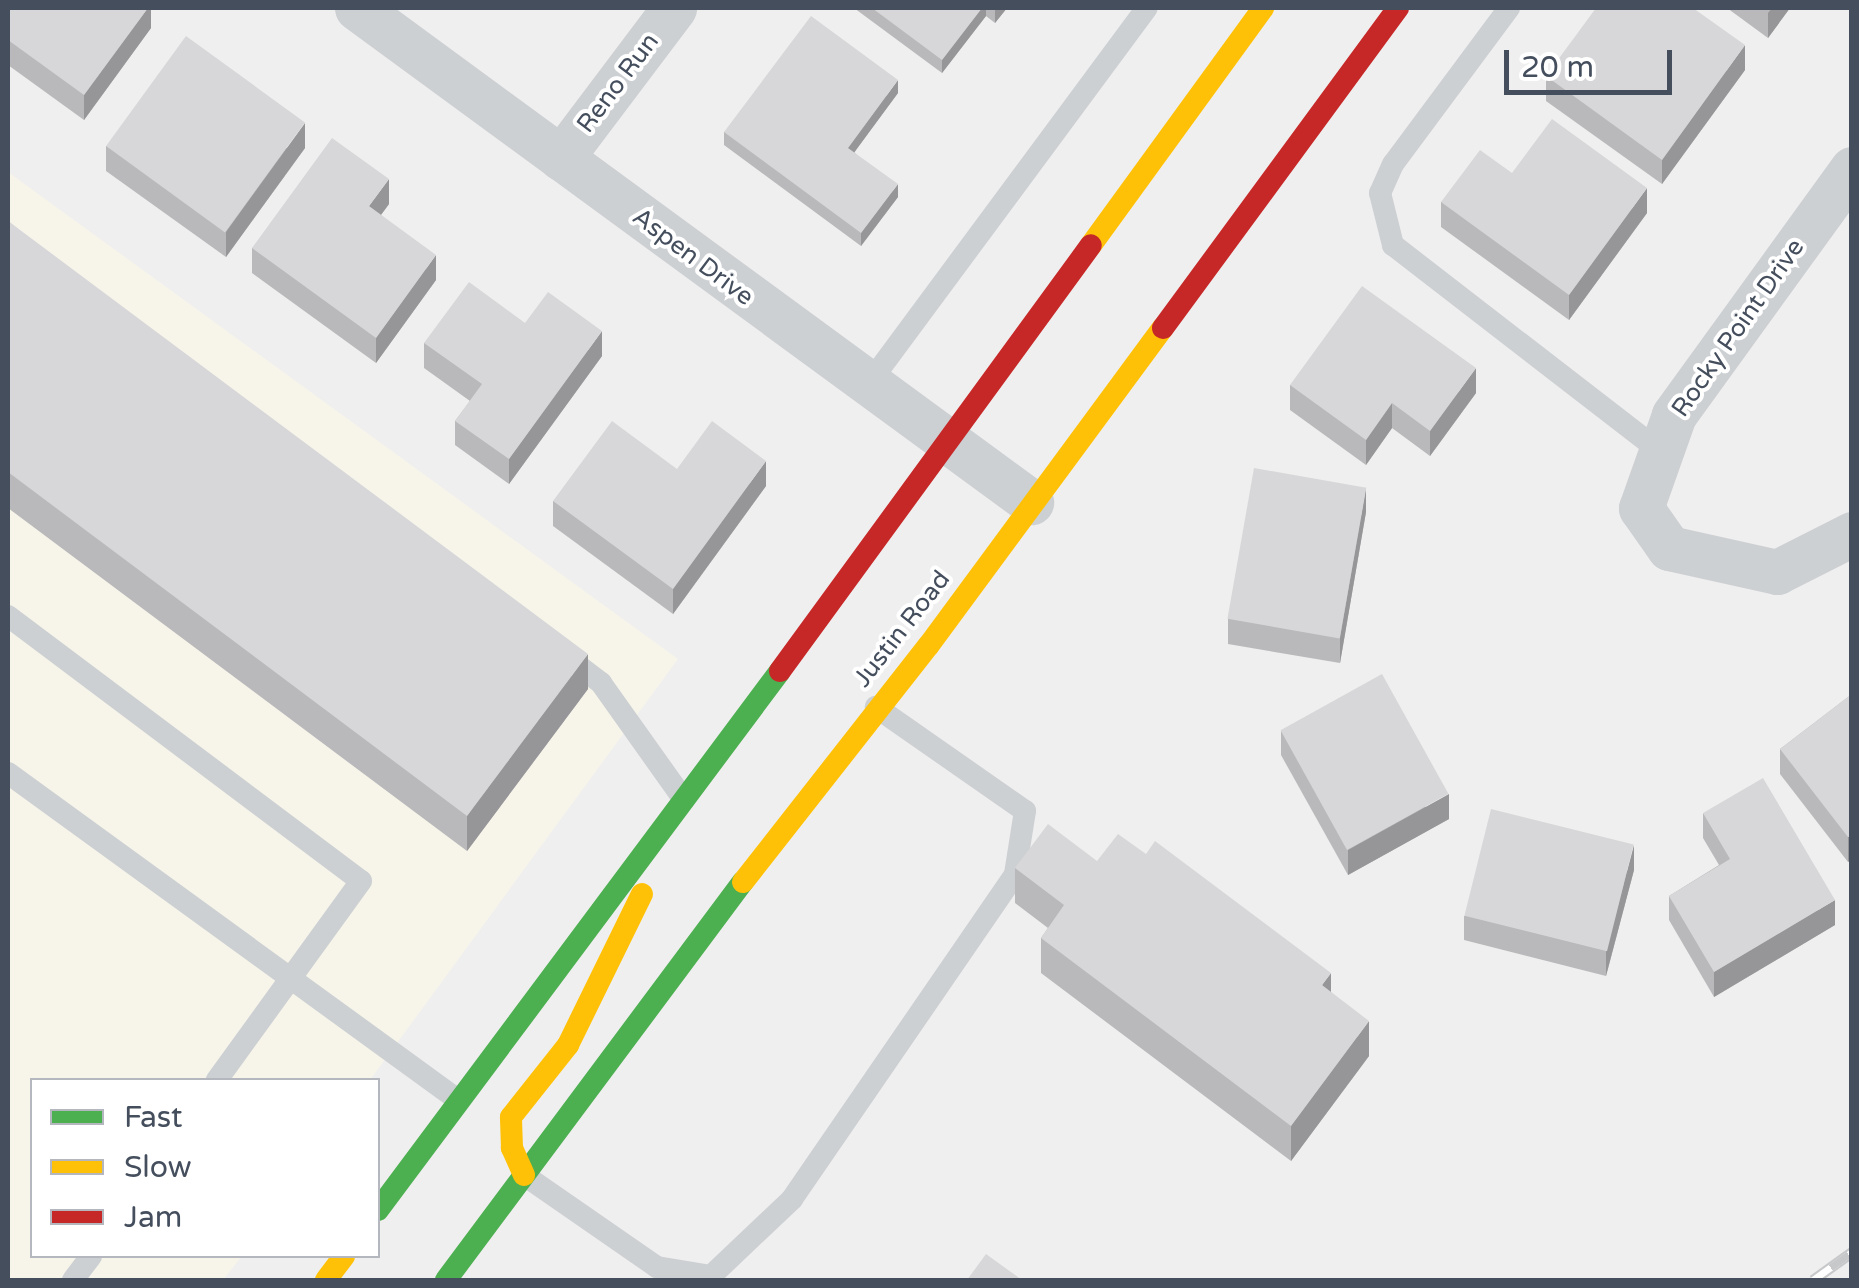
<!DOCTYPE html>
<style>
body{margin:0}
#map{position:relative;width:1859px;height:1288px;overflow:hidden;background:#f0efef;font-family:"Varela Round",sans-serif}
div>[style]{position:absolute}
[style*='--x']{left:calc(var(--x)*1px);top:calc(var(--y)*1px);width:calc(var(--w)*1px);rotate:calc(var(--a)*1deg)}
.commercial>*{inset:0;background:#f7f5ea}
.lane>*{height:22px;margin:-11px;padding:0 11px;transform-origin:11px;border-radius:11px;background:#cdd0d3}
.street>*{height:45px;margin:-22.5px;padding:0 22.5px;transform-origin:22.5px;border-radius:22.5px;background:#cdd0d3}
.fast>*{height:22px;margin:-11px;padding:0 11px;transform-origin:11px;border-radius:11px;background:#4caf50}
.slow>*{height:22px;margin:-11px;padding:0 11px;transform-origin:11px;border-radius:11px;background:#ffc107}
.jam>*{height:22px;margin:-11px;padding:0 11px;transform-origin:11px;border-radius:11px;background:#c62828}
.rail>*{height:11px;margin-top:-5.5px;transform-origin:0;background:repeating-linear-gradient(90deg,#fff 0 22px,#c6c8ca 0 44px);box-sizing:border-box;border-block:2px solid #c6c8ca}
.wall>*{inset:0;background:#b9b9bb}
.shaded-wall>*{inset:0;background:#969698}
.building>*{inset:0;background:#d7d7d9;transform-origin:0 0}
span{translate:-50% -50%;white-space:nowrap;text-align:center;line-height:1.15;-webkit-text-stroke:8px #fff;paint-order:stroke}
.street-label{font-size:25px;color:#444e5d}
.frame{position:absolute;inset:0;border:10px solid #444e5d;pointer-events:none}
.legend{position:absolute;left:30px;top:1078px;width:350px;height:180px;box-sizing:border-box;background:#fff;border:2px solid #b4b8be;margin:0;padding:12px 18px;list-style:none;font-size:30px;color:#444e5d}
.legend li{display:flex;align-items:center;gap:20px;height:50px}
.legend b{width:50px;border:2px solid #b4b8be}
.scale{position:absolute;left:1504px;top:50px;width:168px;height:45px;box-sizing:border-box;border:5px solid #444e5d;border-top:0;padding-left:12px;font-size:30px;line-height:35px;white-space:nowrap;color:#444e5d;-webkit-text-stroke:8px #fff;paint-order:stroke}
</style>
<div id="map">
<div class="commercial">
<div style="clip-path:polygon(8px 172px,678px 659px,370px 1080px,32px 1080px,32px 1256px,242px 1256px,223px 1280px,8px 1280px)"></div>
</div>
<div class="lane">
<div style="--x:1509;--y:8;--w:194;--a:126.6"></div>
<div style="--x:1393;--y:164;--w:32;--a:114"></div>
<div style="--x:1380;--y:193;--w:54;--a:76"></div>
<div style="--x:1393;--y:245;--w:339;--a:37.7"></div>
<div style="--x:867;--y:386;--w:470;--a:-53.5"></div>
<div style="--x:8;--y:616;--w:441;--a:36.9"></div>
<div style="--x:361;--y:881;--w:246;--a:125.9"></div>
<div style="--x:563;--y:654;--w:48;--a:37.3"></div>
<div style="--x:601;--y:683;--w:143;--a:54.6"></div>
<div style="--x:8;--y:773;--w:556;--a:36"></div>
<div style="--x:524;--y:1175;--w:162;--a:34.7"></div>
<div style="--x:657;--y:1267;--w:55;--a:9.5"></div>
<div style="--x:711;--y:1276;--w:112;--a:-43.5"></div>
<div style="--x:792;--y:1199;--w:394;--a:-55.5"></div>
<div style="--x:1015;--y:874;--w:64;--a:-81"></div>
<div style="--x:1025;--y:811;--w:182;--a:-145.1"></div>
<div style="--x:73;--y:1280;--w:30;--a:-53"></div>
</div>
<div class="street">
<div style="--x:357;--y:8;--w:836;--a:36.24"></div>
<div style="--x:561;--y:158;--w:188;--a:-53"></div>
<div style="--x:1852;--y:169;--w:304;--a:125.9"></div>
<div style="--x:1674;--y:415;--w:99;--a:109.5"></div>
<div style="--x:1641;--y:508;--w:49;--a:55"></div>
<div style="--x:1669;--y:548;--w:111;--a:12.5"></div>
<div style="--x:1777;--y:572;--w:84;--a:-26.9"></div>
</div>
<div class="fast">
<div style="--x:378;--y:1210;--w:672;--a:-53.28"></div>
<div style="--x:446;--y:1280;--w:497;--a:-53.3"></div>
</div>
<div class="slow">
<div style="--x:1091;--y:245;--w:293;--a:-54"></div>
<div style="--x:743;--y:882;--w:301;--a:-51.9"></div>
<div style="--x:929;--y:645;--w:394;--a:-53.6"></div>
<div style="--x:524;--y:1175;--w:30;--a:-114"></div>
<div style="--x:512;--y:1148;--w:31;--a:-92"></div>
<div style="--x:511;--y:1117;--w:92;--a:-51.6"></div>
<div style="--x:568;--y:1045;--w:168;--a:-63.9"></div>
<div style="--x:326;--y:1280;--w:30;--a:-53"></div>
</div>
<div class="jam">
<div style="--x:1163;--y:328;--w:397;--a:-53.7"></div>
<div style="--x:780;--y:671;--w:527;--a:-53.87"></div>
</div>
<div class="rail">
<div style="--x:1813;--y:1280;--w:48;--a:-35.7"></div>
</div>
<div class="wall">
<div style="clip-path:polygon(8px 8px,151px 8px,151px 28px,84px 120px,8px 65px)"></div>
<div style="clip-path:polygon(854px 8px,1007px 8px,995px 23px,986px 16px,942px 73px)"></div>
<div style="clip-path:polygon(1727px 8px,1790px 8px,1768px 38px)"></div>
<div style="clip-path:polygon(1745px 70px,1662px 184px,1546px 101px,1546px 76px)"></div>
<div style="clip-path:polygon(898px 93px,854px 152px,898px 197px,861px 246px,724px 145px,724px 132px)"></div>
<div style="clip-path:polygon(106px 146px,305px 148px,226px 257px,106px 171px)"></div>
<div style="clip-path:polygon(1512px 173px,1647px 213px,1569px 320px,1441px 227px,1441px 202px)"></div>
<div style="clip-path:polygon(389px 204px,381px 215px,436px 280px,376px 363px,252px 273px,252px 248px)"></div>
<div style="clip-path:polygon(8px 221px,588px 689px,467px 851px,8px 508px)"></div>
<div style="clip-path:polygon(525px 323px,602px 356px,509px 484px,455px 445px,455px 421px,470px 401px,424px 368px,424px 343px)"></div>
<div style="clip-path:polygon(1290px 385px,1476px 393px,1430px 456px,1392px 428px,1366px 465px,1290px 410px)"></div>
<div style="clip-path:polygon(677px 469px,766px 486px,673px 614px,553px 526px,553px 501px)"></div>
<div style="clip-path:polygon(1366px 512px,1340px 663px,1228px 644px,1228px 619px)"></div>
<div style="clip-path:polygon(1852px 694px,1848px 862px,1780px 774px,1780px 749px)"></div>
<div style="clip-path:polygon(1281px 731px,1449px 819px,1348px 875px,1281px 755px)"></div>
<div style="clip-path:polygon(1703px 813px,1835px 925px,1714px 997px,1669px 920px,1669px 896px,1719px 865px,1703px 838px)"></div>
<div style="clip-path:polygon(1097px 861px,1331px 992px,1369px 1056px,1291px 1161px,1041px 973px,1041px 938px,1048px 928px,1015px 903px,1015px 868px)"></div>
<div style="clip-path:polygon(1634px 870px,1606px 976px,1464px 940px,1464px 916px)"></div>
</div>
<div class="shaded-wall">
<div style="clip-path:polygon(148px 8px,151px 8px,151px 28px,84px 120px,84px 95px)"></div>
<div style="clip-path:polygon(982px 8px,986px 8px,986px 16px,942px 73px,942px 60px)"></div>
<div style="clip-path:polygon(997px 8px,1007px 8px,995px 23px,995px 10px)"></div>
<div style="clip-path:polygon(1772px 8px,1790px 8px,1768px 38px,1768px 13px)"></div>
<div style="clip-path:polygon(1745px 45px,1745px 70px,1662px 184px,1662px 160px)"></div>
<div style="clip-path:polygon(898px 80px,898px 93px,848px 161px,848px 148px)"></div>
<div style="clip-path:polygon(305px 123px,305px 148px,226px 257px,226px 232px)"></div>
<div style="clip-path:polygon(389px 179px,389px 204px,369px 231px,369px 206px)"></div>
<div style="clip-path:polygon(898px 184px,898px 197px,861px 246px,861px 233px)"></div>
<div style="clip-path:polygon(1647px 188px,1647px 213px,1569px 320px,1569px 295px)"></div>
<div style="clip-path:polygon(436px 255px,436px 280px,376px 363px,376px 338px)"></div>
<div style="clip-path:polygon(602px 331px,602px 356px,509px 484px,509px 459px)"></div>
<div style="clip-path:polygon(1476px 368px,1476px 393px,1430px 456px,1430px 431px)"></div>
<div style="clip-path:polygon(1392px 403px,1392px 428px,1366px 465px,1366px 440px)"></div>
<div style="clip-path:polygon(766px 461px,766px 486px,673px 614px,673px 589px)"></div>
<div style="clip-path:polygon(1366px 487px,1366px 512px,1340px 663px,1340px 638px)"></div>
<div style="clip-path:polygon(588px 654px,588px 689px,467px 851px,467px 816px)"></div>
<div style="clip-path:polygon(1449px 794px,1449px 819px,1348px 875px,1348px 850px)"></div>
<div style="clip-path:polygon(1852px 835px,1852px 860px,1848px 862px,1848px 837px)"></div>
<div style="clip-path:polygon(1634px 845px,1634px 870px,1606px 976px,1606px 951px)"></div>
<div style="clip-path:polygon(1835px 900px,1835px 925px,1714px 997px,1714px 972px)"></div>
<div style="clip-path:polygon(1331px 973px,1331px 1008px,1322px 985px)"></div>
<div style="clip-path:polygon(1369px 1021px,1369px 1056px,1291px 1161px,1291px 1126px)"></div>
</div>
<div class="building">
<div style="clip-path:polygon(8px 8px,148px 8px,84px 95px,8px 40px)"></div>
<div style="clip-path:polygon(872px 8px,982px 8px,942px 60px)"></div>
<div style="clip-path:polygon(1596px 8px,1693px 8px,1745px 45px,1662px 160px,1546px 76px)"></div>
<div style="clip-path:polygon(811px 16px,898px 80px,848px 148px,898px 184px,861px 233px,724px 132px)"></div>
<div style="left:186px;top:36px;width:147px;height:136px;rotate:36deg"></div>
<div style="clip-path:polygon(1552px 119px,1647px 188px,1569px 295px,1441px 202px,1480px 150px,1512px 173px)"></div>
<div style="clip-path:polygon(332px 138px,389px 179px,369px 206px,436px 255px,376px 338px,252px 248px)"></div>
<div style="clip-path:polygon(8px 221px,588px 654px,467px 816px,8px 472px)"></div>
<div style="clip-path:polygon(469px 282px,525px 323px,548px 292px,602px 331px,509px 459px,455px 421px,482px 384px,424px 343px)"></div>
<div style="clip-path:polygon(1362px 286px,1476px 368px,1430px 431px,1392px 403px,1366px 440px,1290px 385px)"></div>
<div style="clip-path:polygon(612px 421px,677px 469px,712px 421px,766px 461px,673px 589px,553px 501px)"></div>
<div style="left:1254px;top:468px;width:114px;height:153px;rotate:10deg"></div>
<div style="left:1382px;top:674px;width:137px;height:116px;rotate:61deg"></div>
<div style="clip-path:polygon(1852px 694px,1852px 835px,1848px 837px,1780px 749px)"></div>
<div style="clip-path:polygon(1763px 778px,1835px 900px,1714px 972px,1669px 896px,1730px 859px,1703px 813px)"></div>
<div style="left:1491px;top:809px;width:147px;height:110px;rotate:14deg"></div>
<div style="clip-path:polygon(1048px 824px,1097px 861px,1118px 834px,1146px 854px,1155px 841px,1331px 973px,1322px 985px,1369px 1021px,1291px 1126px,1041px 938px,1064px 905px,1015px 868px)"></div>
<div style="clip-path:polygon(986px 1254px,1022px 1280px,967px 1280px)"></div>
</div>
<div class="street-label">
<span style="left:618px;top:83px;rotate:-53deg">Reno Run</span>
<span style="left:693px;top:257px;rotate:37deg">Aspen Drive</span>
<span style="left:1738px;top:328px;rotate:-55deg">Rocky Point Drive</span>
<span style="left:902px;top:629px;rotate:-52deg">Justin Road</span>
</div>
<div class="frame"></div>
<ul class="legend">
<li><b style="height:12px;background:#4caf50"></b>Fast</li>
<li><b style="height:12px;background:#ffc107"></b>Slow</li>
<li><b style="height:12px;background:#c62828"></b>Jam</li>
</ul>
<div class="scale">20 m</div>
</div>
